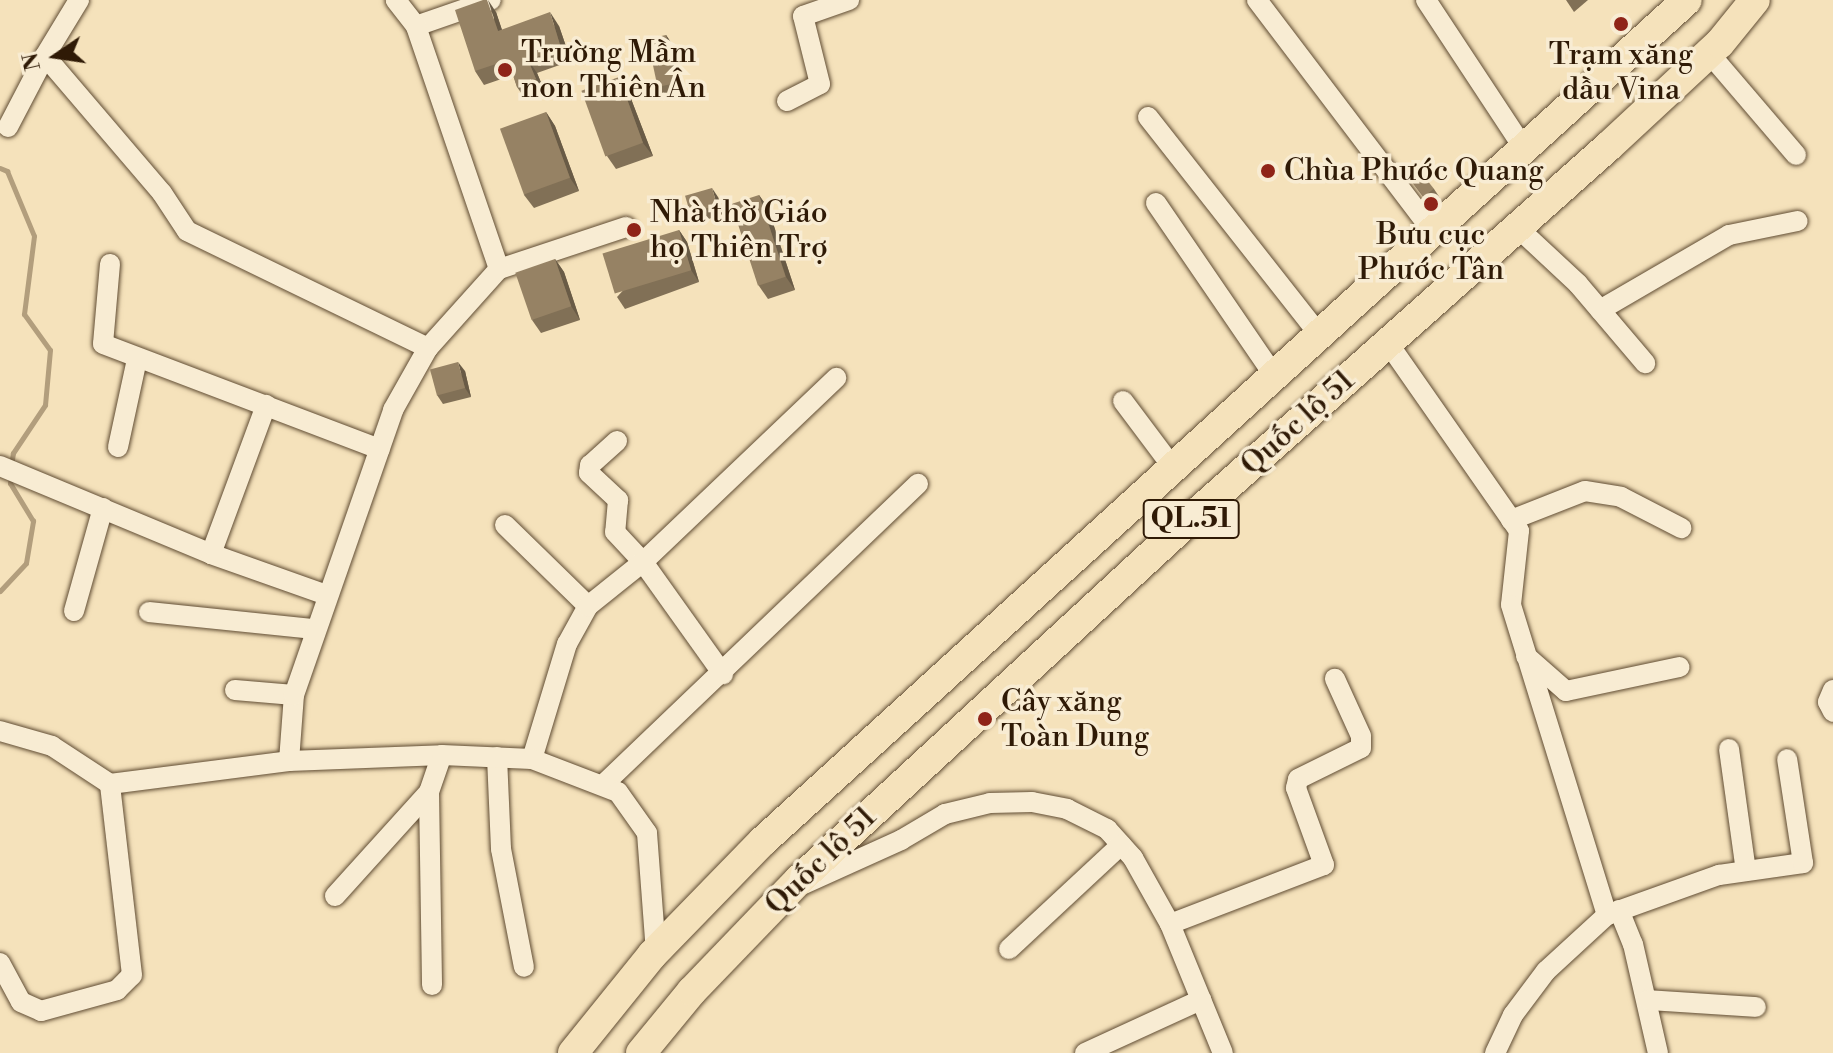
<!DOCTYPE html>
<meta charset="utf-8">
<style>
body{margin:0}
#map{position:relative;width:1833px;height:1053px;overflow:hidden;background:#f5e2bb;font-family:"Libre Bodoni",serif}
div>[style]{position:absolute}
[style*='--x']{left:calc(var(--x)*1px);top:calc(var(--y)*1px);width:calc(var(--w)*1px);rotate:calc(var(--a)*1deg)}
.stream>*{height:5px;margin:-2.5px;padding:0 2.5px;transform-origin:2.5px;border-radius:2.5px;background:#b29e7d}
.roads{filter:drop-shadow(0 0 2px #604c33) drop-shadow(0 0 2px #604c33)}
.minor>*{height:20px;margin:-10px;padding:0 10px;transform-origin:10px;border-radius:10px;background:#f8ecd3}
.highway>*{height:30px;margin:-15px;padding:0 15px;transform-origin:15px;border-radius:15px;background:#f5e2bb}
.wall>*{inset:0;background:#817056}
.shaded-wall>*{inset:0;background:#695b46}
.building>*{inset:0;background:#968264;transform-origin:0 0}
.dots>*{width:22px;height:22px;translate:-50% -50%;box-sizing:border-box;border:4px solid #f8ecd3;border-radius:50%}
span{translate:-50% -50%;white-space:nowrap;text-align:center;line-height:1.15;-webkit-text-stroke:7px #f8ecd3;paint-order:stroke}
.shield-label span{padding:2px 6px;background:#f8ecd3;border:2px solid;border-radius:6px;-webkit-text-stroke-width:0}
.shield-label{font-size:28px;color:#2f1a06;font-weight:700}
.poi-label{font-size:30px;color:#2f1a06}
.left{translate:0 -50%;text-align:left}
.street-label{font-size:30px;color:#2f1a06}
.north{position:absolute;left:16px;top:16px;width:80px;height:80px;-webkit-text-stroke:6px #f8ecd3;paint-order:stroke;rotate:257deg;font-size:22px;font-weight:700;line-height:32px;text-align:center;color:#2f1a06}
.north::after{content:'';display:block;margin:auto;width:28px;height:36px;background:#2f1a06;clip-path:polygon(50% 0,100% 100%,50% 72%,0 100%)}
</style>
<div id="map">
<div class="stream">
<div style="--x:0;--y:168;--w:8;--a:23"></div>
<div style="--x:7;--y:171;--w:70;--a:67.4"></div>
<div style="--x:34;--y:236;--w:79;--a:97.3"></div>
<div style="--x:24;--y:314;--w:44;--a:54.2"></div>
<div style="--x:50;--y:350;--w:55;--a:95.2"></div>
<div style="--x:45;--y:405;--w:58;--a:123.7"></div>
<div style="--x:13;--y:453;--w:13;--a:99"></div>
<div style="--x:0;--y:591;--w:38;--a:-47"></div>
<div style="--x:26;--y:563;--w:43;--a:-80.5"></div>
<div style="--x:33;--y:521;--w:44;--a:-121.2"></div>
<div style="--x:10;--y:483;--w:7;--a:-82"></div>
</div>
<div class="roads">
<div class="minor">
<div style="--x:79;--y:0;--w:66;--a:121.3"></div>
<div style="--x:45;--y:56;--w:180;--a:49.5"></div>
<div style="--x:162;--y:193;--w:45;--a:56.7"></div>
<div style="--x:187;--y:231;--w:268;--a:25.9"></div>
<div style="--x:1257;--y:0;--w:291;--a:52.8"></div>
<div style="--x:1426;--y:0;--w:180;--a:56.6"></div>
<div style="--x:416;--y:26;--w:79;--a:-19.1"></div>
<div style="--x:1709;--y:53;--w:134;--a:49.5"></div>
<div style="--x:787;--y:101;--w:37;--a:-27"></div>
<div style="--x:820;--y:84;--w:70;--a:-104"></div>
<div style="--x:803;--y:16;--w:49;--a:-19.2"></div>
<div style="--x:1148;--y:117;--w:275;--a:51.8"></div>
<div style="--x:8;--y:127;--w:80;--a:-62.5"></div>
<div style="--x:1156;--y:203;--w:207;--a:55.6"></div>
<div style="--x:1518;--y:228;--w:82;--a:43"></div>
<div style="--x:1578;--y:284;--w:104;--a:49.7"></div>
<div style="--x:110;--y:264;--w:80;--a:95"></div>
<div style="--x:103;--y:344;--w:296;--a:20.8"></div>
<div style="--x:499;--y:269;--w:134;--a:-18.3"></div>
<div style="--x:1600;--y:310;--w:149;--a:-30.2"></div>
<div style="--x:1729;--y:235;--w:70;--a:-11.5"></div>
<div style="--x:1388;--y:343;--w:229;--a:55.1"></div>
<div style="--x:1519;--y:531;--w:74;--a:96.2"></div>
<div style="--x:1511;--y:605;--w:325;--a:72.8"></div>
<div style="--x:1607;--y:915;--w:83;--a:137.4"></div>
<div style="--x:1546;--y:971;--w:55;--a:126.9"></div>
<div style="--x:1513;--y:1015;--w:42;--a:115.3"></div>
<div style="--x:1123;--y:401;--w:80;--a:53.1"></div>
<div style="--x:617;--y:441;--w:36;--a:138"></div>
<div style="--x:590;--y:465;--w:8;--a:97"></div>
<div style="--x:589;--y:473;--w:40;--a:43"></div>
<div style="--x:618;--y:500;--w:32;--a:95"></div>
<div style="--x:615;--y:532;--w:41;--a:47"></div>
<div style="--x:643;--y:562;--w:138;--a:54.5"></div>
<div style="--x:118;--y:447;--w:90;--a:-77.8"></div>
<div style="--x:0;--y:466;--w:229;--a:22.6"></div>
<div style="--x:211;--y:554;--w:123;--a:19.5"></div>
<div style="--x:1511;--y:520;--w:79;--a:-21.4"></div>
<div style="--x:1585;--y:491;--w:36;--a:9"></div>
<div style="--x:1621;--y:497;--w:68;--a:27.3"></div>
<div style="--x:505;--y:525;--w:116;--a:44.3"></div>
<div style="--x:211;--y:554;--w:159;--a:-69.7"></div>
<div style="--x:74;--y:611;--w:107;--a:-74.3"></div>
<div style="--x:149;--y:612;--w:166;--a:5.9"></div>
<div style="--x:1526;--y:656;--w:53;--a:41.2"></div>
<div style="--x:1566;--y:691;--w:116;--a:-11.9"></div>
<div style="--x:235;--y:690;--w:59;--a:4.8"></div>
<div style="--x:1833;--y:690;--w:13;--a:113"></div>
<div style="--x:1828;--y:702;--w:11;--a:63"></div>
<div style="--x:0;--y:731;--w:54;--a:16.1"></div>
<div style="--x:52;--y:746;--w:69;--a:33.2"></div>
<div style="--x:1729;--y:749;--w:123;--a:82.1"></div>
<div style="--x:497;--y:757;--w:92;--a:87.5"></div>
<div style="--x:501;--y:849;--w:120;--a:79"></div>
<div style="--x:532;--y:759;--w:120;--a:-73.1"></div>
<div style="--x:567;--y:644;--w:43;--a:-61.1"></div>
<div style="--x:588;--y:606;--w:70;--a:-38.7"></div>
<div style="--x:643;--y:562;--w:267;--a:-43.6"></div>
<div style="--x:289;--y:761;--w:66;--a:-85.7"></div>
<div style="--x:294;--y:695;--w:302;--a:-70.8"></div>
<div style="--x:393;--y:410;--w:71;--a:-60.6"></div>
<div style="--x:428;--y:348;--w:106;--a:-48.1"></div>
<div style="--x:499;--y:269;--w:257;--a:-108.9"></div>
<div style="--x:416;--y:26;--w:33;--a:-128"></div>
<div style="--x:605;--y:783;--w:433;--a:-43.7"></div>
<div style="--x:429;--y:792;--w:193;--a:89.1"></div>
<div style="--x:804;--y:884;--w:107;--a:-24.4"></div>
<div style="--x:901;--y:840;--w:51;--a:-30.6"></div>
<div style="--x:945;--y:814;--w:46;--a:-13.7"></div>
<div style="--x:990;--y:803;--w:42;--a:-1.4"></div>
<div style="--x:1032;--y:802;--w:36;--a:11"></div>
<div style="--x:1067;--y:809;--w:45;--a:26.6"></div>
<div style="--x:1107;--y:829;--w:39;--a:48"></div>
<div style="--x:1133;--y:858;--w:76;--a:60.7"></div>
<div style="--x:1170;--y:924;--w:139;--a:67.7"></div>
<div style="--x:335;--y:896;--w:140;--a:-47.9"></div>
<div style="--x:429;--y:792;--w:39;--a:-71"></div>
<div style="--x:1619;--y:910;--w:37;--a:68"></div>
<div style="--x:1633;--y:944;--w:112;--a:77.1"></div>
<div style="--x:1607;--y:915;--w:119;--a:-19.7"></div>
<div style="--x:1719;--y:875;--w:85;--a:-8.1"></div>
<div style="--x:1803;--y:863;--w:105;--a:-98.7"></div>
<div style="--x:1170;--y:924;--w:165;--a:-21"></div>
<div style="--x:1324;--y:865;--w:82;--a:-110"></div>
<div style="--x:1296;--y:788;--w:9;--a:-77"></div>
<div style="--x:1298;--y:779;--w:70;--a:-26.2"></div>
<div style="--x:1361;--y:748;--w:12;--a:-90"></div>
<div style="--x:1361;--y:736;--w:63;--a:-114.5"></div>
<div style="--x:1009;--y:949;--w:153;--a:-42.9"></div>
<div style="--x:0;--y:963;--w:44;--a:61.7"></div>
<div style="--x:21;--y:1002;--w:22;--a:24"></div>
<div style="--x:41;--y:1011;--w:79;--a:-15.4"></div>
<div style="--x:117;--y:990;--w:21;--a:-45"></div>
<div style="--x:132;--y:975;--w:192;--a:-96.6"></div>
<div style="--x:110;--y:784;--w:180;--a:-7.3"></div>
<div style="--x:289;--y:761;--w:153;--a:-2.2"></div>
<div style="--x:442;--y:755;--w:90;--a:2.5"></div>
<div style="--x:532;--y:759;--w:92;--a:21"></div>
<div style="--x:618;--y:792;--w:50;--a:54.7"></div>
<div style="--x:647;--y:833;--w:119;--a:85.7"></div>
<div style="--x:1648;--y:1000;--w:108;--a:3.7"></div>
<div style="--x:1085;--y:1053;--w:128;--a:-24.6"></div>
</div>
<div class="highway">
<div style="--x:573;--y:1053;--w:126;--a:-51.1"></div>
<div style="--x:652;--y:955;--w:159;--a:-45.8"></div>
<div style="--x:763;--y:841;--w:1249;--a:-42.31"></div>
<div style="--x:641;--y:1053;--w:80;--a:-50.6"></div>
<div style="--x:692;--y:991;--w:154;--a:-46.1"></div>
<div style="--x:799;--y:880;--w:543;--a:-42.69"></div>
<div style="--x:1198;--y:512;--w:550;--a:-41.69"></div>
<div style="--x:1609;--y:146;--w:151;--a:-42.9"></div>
<div style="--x:1720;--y:43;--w:55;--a:-50.9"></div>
</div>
</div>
<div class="wall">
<div style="clip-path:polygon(1566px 0,1588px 0,1574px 12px)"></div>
<div style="clip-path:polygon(496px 12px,502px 30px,559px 26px,571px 61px,537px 73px,545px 92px,526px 100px,517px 87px,513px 75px,484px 85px,475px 71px)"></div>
<div style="clip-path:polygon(666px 35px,672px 44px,682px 91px,664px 96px,657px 87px)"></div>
<div style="clip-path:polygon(628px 91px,653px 156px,616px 169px,607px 156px)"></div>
<div style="clip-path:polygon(546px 112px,555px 126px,579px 191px,534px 208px,524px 195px)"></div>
<div style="clip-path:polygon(1406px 174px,1434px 189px,1440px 198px,1430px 206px)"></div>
<div style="clip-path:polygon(759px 195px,768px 208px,795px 290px,768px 299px,759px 286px)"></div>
<div style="clip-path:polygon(718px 197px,723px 214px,697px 223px,691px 214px)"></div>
<div style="clip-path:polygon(679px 230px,687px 242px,699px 282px,625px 309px,617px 297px)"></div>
<div style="clip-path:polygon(555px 259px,564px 272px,580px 320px,541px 333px,532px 320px)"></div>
<div style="clip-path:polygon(465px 371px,471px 397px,443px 404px,437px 395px)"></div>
</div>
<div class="shaded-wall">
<div style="clip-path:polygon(488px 0,496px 12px,507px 45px,498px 31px)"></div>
<div style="clip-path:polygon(550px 12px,559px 26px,571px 61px,561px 48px)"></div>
<div style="clip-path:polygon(666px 35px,672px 44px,682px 91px,676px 83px)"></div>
<div style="clip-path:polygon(528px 60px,537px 73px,545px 92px,536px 79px)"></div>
<div style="clip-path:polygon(619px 77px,628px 91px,653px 156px,643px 143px)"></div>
<div style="clip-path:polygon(546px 112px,555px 126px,579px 191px,570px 178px)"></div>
<div style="clip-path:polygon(712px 188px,718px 197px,723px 214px,717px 205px)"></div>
<div style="clip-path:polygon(759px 195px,768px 208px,795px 290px,786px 277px)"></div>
<div style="clip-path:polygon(679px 230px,687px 242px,699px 282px,691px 270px)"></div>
<div style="clip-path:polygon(555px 259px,564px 272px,580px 320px,571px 306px)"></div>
<div style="clip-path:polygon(458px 362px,465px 371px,471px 397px,465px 388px)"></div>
</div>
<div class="building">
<div style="clip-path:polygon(483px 0,487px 0,498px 31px,550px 12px,561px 48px,528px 60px,536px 79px,517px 87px,508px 60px,475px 71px,455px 10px)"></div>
<div style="left:666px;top:35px;width:49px;height:19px;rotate:78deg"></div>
<div style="left:619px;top:77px;width:70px;height:40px;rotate:70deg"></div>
<div style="left:546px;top:112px;width:70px;height:49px;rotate:70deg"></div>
<div style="left:1416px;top:166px;width:29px;height:13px;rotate:52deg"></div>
<div style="left:712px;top:188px;width:18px;height:28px;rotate:74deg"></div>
<div style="left:759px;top:195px;width:86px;height:29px;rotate:72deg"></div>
<div style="left:679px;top:230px;width:42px;height:80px;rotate:73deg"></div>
<div style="left:555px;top:259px;width:50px;height:42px;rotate:71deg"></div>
<div style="left:458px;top:362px;width:27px;height:29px;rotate:75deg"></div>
</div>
<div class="dots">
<div style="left:1621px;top:24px;background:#8f2418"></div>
<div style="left:505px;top:70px;background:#8f2418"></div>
<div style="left:1268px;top:171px;background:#8f2418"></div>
<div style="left:1431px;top:204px;background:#8f2418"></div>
<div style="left:634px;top:230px;background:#8f2418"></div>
<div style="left:985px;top:719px;background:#8f2418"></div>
</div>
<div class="shield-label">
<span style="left:1191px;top:519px">QL.51</span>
</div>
<div class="poi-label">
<span class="left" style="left:521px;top:70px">Trường Mầm<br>non Thiên Ân</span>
<span style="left:1621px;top:72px">Trạm xăng<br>dầu Vina</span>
<span class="left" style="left:1284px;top:171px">Chùa Phước Quang</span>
<span class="left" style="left:650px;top:230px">Nhà thờ Giáo<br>họ Thiên Trợ</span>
<span style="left:1431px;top:252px">Bưu cục<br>Phước Tân</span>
<span class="left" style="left:1001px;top:719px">Cây xăng<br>Toàn Dung</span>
</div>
<div class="street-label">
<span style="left:1298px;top:423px;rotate:-42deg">Quốc lộ 51</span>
<span style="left:821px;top:861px;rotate:-44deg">Quốc lộ 51</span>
</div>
<div class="north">N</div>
</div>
